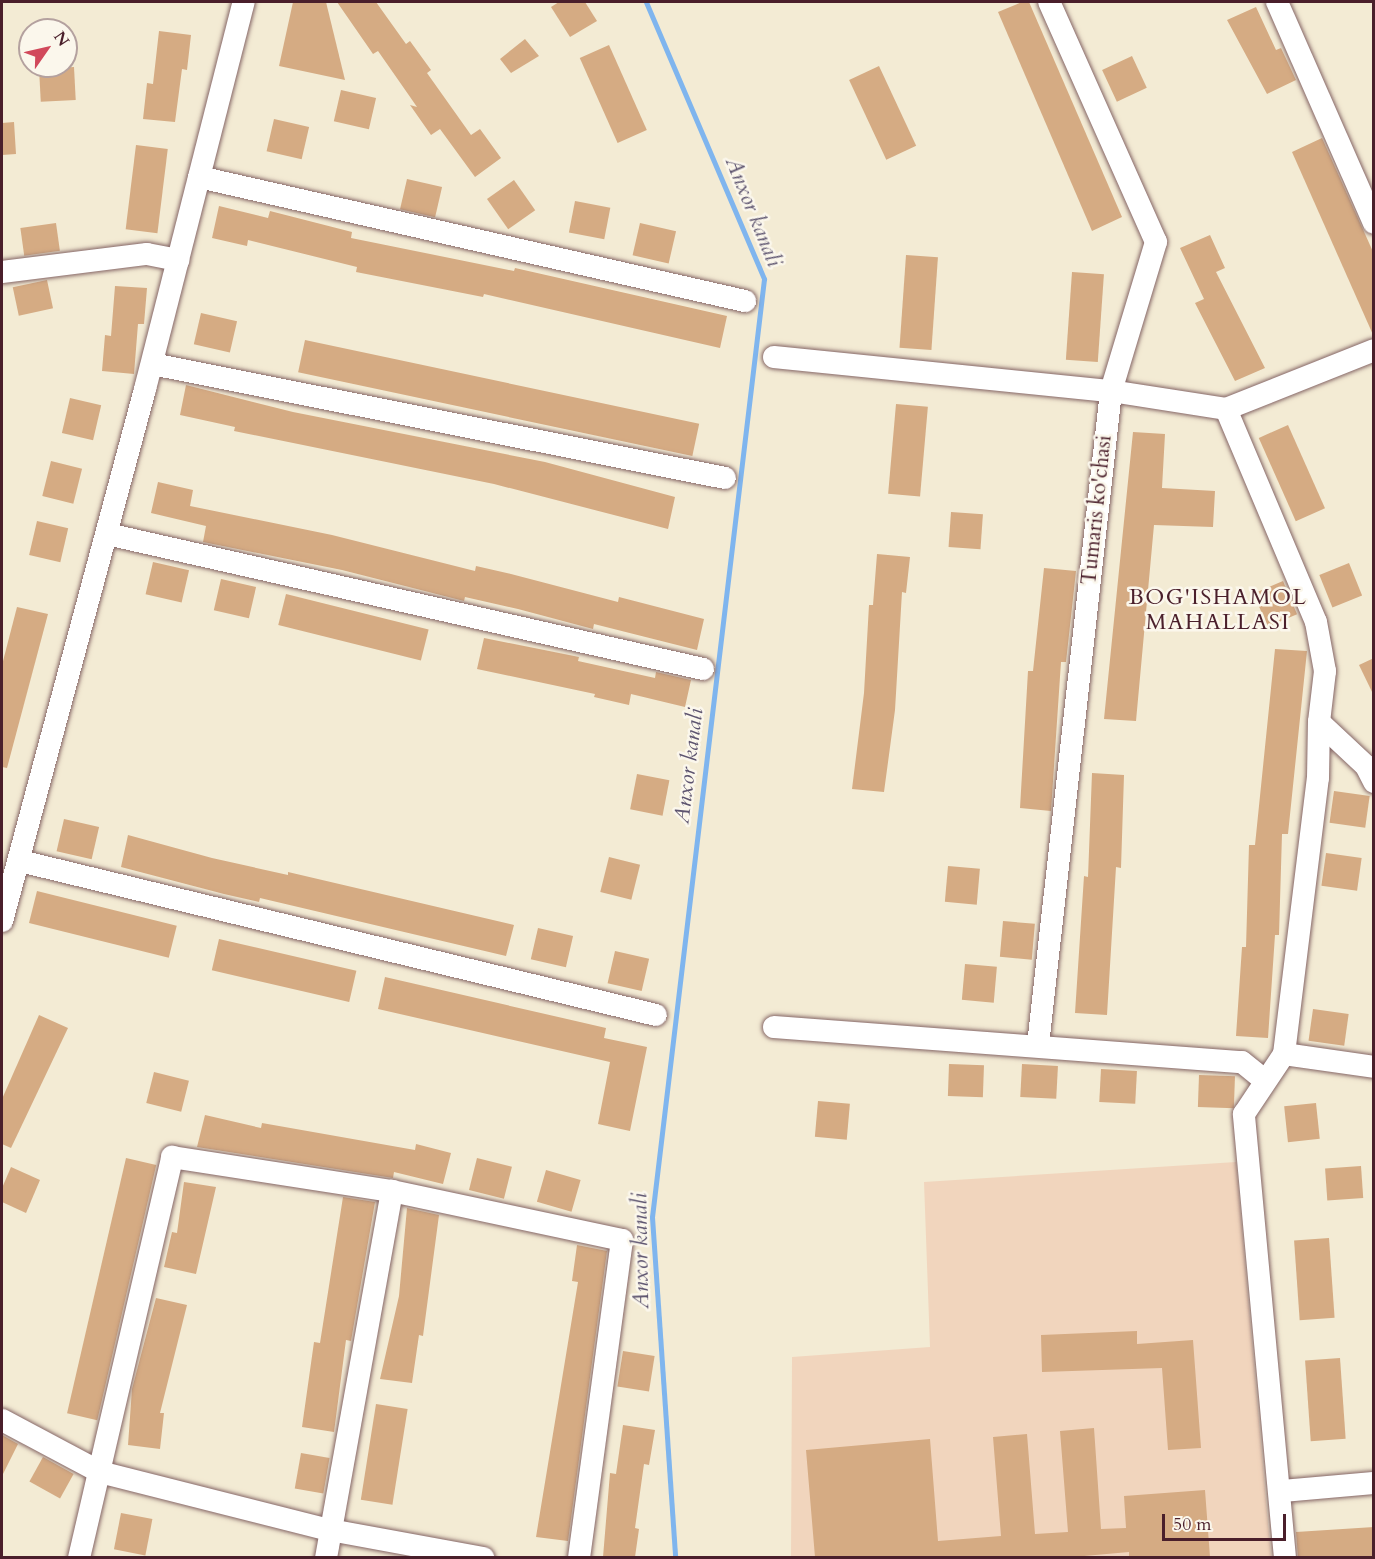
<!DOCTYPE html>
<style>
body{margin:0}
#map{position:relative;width:1375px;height:1559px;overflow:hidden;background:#f3ebd4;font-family:Cardo,serif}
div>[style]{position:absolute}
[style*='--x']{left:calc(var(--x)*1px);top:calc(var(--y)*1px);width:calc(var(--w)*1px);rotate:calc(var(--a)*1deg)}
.built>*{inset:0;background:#f1d5bd}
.stream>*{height:5px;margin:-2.5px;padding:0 2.5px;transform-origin:2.5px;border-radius:2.5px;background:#7fb5ee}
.building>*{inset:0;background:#d5ab83;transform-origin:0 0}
.roads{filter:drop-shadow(0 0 2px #856666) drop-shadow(0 0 2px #856666)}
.minor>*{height:22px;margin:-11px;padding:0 11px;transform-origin:11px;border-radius:11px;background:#fff}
span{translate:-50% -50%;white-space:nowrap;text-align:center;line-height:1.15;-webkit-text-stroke:5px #fbf7ec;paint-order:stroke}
.street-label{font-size:21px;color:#4a1f2b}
.water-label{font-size:22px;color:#5d546f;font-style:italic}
.neighbourhood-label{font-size:22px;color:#4a1f2b;letter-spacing:1.5px}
.frame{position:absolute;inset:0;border:3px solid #4a1f2b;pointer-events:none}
.north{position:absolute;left:18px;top:18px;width:60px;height:60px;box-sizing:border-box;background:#fbf7ec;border:2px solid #b4a19f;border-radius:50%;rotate:56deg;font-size:16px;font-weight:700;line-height:24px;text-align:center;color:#4a1f2b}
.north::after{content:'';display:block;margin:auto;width:21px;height:27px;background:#d1495b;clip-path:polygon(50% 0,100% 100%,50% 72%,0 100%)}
.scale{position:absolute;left:1162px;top:1514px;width:124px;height:27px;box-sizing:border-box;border:3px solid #4a1f2b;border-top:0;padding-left:8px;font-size:18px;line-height:21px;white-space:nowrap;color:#4a1f2b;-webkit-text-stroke:4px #fbf7ec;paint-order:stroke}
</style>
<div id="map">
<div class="built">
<div style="clip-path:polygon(1236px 1162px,1271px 1557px,791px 1558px,792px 1357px,930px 1347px,924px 1182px)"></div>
</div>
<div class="stream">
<div style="--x:646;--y:2;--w:301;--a:66.9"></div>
<div style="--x:764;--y:279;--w:945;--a:96.81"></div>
<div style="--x:652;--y:1217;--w:342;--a:86.1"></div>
</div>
<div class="building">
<div style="clip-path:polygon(293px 2px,326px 2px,345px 80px,279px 66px)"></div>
<div style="clip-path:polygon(337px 2px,376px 2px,406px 44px,410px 41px,431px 70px,427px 73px,471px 135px,480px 129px,501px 158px,475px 177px,440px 129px,431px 135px,410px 105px,417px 107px,408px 94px,378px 51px,373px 54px)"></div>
<div style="clip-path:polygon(559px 2px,585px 2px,597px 21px,570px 37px,551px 7px)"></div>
<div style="clip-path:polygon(1022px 2px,1029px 2px,1122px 217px,1092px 231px,998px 12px)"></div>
<div style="clip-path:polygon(1256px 7px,1276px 50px,1281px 48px,1296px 80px,1267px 94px,1227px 20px)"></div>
<div style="clip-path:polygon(159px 31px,191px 35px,187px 70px,182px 69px,175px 122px,143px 119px,147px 83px,153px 84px)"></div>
<div style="clip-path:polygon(525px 39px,539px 56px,511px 73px,500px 59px)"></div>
<div style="left:609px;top:45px;width:93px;height:32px;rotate:66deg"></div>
<div style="left:1132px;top:56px;width:35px;height:33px;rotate:65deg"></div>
<div style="left:879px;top:66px;width:88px;height:33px;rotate:65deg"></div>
<div style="left:74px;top:67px;width:33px;height:35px;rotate:87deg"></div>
<div style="left:341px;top:90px;width:36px;height:32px;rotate:13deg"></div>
<div style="left:274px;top:119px;width:36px;height:33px;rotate:13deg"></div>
<div style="clip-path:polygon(14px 122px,16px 154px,2px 155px,2px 123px)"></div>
<div style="clip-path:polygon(1322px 138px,1374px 254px,1374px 337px,1292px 152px)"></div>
<div style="left:136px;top:145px;width:32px;height:85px;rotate:7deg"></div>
<div style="left:407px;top:179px;width:36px;height:31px;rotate:13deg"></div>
<div style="left:514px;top:180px;width:37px;height:33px;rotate:55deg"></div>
<div style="left:575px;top:201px;width:36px;height:32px;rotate:11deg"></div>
<div style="clip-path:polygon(219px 206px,268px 218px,270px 211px,352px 232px,351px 238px,514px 271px,515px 268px,727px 316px,720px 348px,484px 294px,483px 297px,356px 272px,357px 267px,248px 240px,247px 246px,212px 238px)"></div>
<div style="left:56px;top:223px;width:28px;height:36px;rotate:82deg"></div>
<div style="left:640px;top:223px;width:37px;height:33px;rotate:13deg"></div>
<div style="clip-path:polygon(1210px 235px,1225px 268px,1216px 272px,1265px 368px,1235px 381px,1195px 303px,1204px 299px,1180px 248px)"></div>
<div style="left:906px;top:255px;width:32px;height:93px;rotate:4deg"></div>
<div style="left:1072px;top:272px;width:32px;height:88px;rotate:4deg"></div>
<div style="left:47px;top:280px;width:29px;height:35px;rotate:78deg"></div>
<div style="clip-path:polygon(115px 286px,147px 288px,144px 324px,138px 324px,134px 374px,102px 371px,105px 335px,111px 336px)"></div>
<div style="left:201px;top:313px;width:37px;height:32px;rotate:13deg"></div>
<div style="left:305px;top:340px;width:403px;height:33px;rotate:12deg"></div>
<div style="clip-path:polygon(186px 385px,293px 412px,545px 462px,675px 497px,668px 529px,494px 484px,234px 431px,235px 427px,180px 415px)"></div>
<div style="left:70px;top:398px;width:32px;height:36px;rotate:13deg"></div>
<div style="left:896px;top:404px;width:32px;height:90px;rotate:5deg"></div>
<div style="left:1288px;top:425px;width:91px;height:32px;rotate:66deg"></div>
<div style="clip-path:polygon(1133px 432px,1165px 434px,1162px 488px,1215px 491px,1213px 527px,1154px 525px,1136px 721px,1104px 719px)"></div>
<div style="left:51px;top:461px;width:32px;height:36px;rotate:14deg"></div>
<div style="clip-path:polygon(158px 482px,193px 490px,190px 506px,332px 535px,475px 571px,476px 566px,511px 574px,618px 602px,619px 597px,704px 619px,697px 650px,594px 624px,593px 629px,518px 609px,465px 597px,464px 601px,342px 570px,203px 542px,206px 526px,151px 513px)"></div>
<div style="left:951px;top:512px;width:32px;height:35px;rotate:4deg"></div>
<div style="left:37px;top:521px;width:32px;height:35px;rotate:13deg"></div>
<div style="clip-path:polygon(877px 554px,910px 557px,906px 593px,902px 592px,895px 710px,884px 792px,852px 789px,864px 693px,869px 605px,873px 605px)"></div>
<div style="left:153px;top:562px;width:37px;height:33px;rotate:13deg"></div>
<div style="left:1349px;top:563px;width:35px;height:32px;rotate:68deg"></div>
<div style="clip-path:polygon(1044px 568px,1076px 571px,1066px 662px,1061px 662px,1051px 811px,1020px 808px,1028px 671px,1033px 671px)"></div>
<div style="left:221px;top:579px;width:36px;height:32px;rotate:13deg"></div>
<div style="left:1283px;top:581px;width:36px;height:32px;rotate:67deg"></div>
<div style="left:286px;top:594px;width:147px;height:32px;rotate:14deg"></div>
<div style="clip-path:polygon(17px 607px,48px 614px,7px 768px,2px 767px,2px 665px)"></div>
<div style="clip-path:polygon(484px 638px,579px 657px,578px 661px,655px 678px,656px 672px,691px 680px,685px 707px,631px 694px,629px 705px,594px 697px,595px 694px,477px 669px)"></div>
<div style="clip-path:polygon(1275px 649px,1307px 651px,1288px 834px,1282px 834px,1279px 935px,1275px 935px,1268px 1038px,1236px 1036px,1242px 947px,1246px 947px,1249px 845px,1255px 845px)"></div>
<div style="clip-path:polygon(1374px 658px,1374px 696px,1359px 665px)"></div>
<div style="clip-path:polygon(1092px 773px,1124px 775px,1121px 868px,1116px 867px,1107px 1015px,1075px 1013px,1084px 876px,1088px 877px)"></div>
<div style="left:637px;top:774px;width:33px;height:36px;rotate:11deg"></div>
<div style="left:1334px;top:791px;width:36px;height:32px;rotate:8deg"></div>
<div style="left:64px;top:819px;width:36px;height:33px;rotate:13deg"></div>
<div style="clip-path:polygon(128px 835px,212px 858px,288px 875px,288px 872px,514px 925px,506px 956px,260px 898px,259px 902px,224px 894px,121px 867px)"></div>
<div style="left:1326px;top:853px;width:36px;height:33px;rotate:8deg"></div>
<div style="left:609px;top:857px;width:32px;height:36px;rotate:14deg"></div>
<div style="left:948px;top:866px;width:32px;height:36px;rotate:5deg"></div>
<div style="left:37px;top:891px;width:144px;height:33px;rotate:14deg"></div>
<div style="left:1003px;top:921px;width:32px;height:36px;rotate:5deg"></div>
<div style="left:538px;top:928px;width:36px;height:32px;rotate:13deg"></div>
<div style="left:219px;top:939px;width:141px;height:32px;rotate:13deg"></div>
<div style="left:615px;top:951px;width:35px;height:33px;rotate:13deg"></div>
<div style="left:965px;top:964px;width:32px;height:36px;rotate:5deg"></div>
<div style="clip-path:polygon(385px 977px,606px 1028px,604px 1038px,647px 1047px,630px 1131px,598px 1124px,610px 1062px,378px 1009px)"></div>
<div style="left:1313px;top:1009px;width:36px;height:32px;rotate:8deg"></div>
<div style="clip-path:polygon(39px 1015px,68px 1028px,11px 1148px,2px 1144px,2px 1099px)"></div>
<div style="left:949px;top:1064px;width:35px;height:32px;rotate:2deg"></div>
<div style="left:1022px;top:1064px;width:36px;height:33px;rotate:3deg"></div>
<div style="left:1101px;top:1069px;width:36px;height:33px;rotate:3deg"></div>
<div style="left:154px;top:1072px;width:36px;height:32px;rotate:14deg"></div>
<div style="left:1199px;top:1075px;width:36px;height:32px;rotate:2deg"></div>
<div style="left:818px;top:1101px;width:32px;height:36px;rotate:5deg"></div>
<div style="left:1316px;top:1103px;width:36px;height:32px;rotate:84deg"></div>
<div style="clip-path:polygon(205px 1115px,261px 1128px,262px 1123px,415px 1150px,416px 1144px,451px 1153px,443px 1184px,394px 1172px,393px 1178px,197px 1147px)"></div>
<div style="left:126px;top:1158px;width:31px;height:262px;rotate:13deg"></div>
<div style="left:477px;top:1158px;width:36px;height:33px;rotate:14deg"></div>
<div style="left:1361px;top:1166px;width:32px;height:36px;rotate:86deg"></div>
<div style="clip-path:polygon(11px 1167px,40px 1180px,26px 1213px,2px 1202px,2px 1188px)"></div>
<div style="left:546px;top:1170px;width:36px;height:33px;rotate:16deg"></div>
<div style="clip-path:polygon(184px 1182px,216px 1187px,196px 1274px,164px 1267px,172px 1232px,177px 1233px)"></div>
<div style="clip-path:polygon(343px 1197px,375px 1202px,351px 1341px,346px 1340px,334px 1432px,302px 1427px,314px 1342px,320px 1343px)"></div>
<div style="clip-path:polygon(407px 1208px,439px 1215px,423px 1336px,419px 1335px,412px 1383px,380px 1379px,399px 1296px)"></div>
<div style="left:1329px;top:1238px;width:80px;height:35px;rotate:86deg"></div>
<div style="clip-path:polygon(577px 1245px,607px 1251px,568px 1541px,536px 1537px,578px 1282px,572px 1281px)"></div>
<div style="clip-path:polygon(156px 1298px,187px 1305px,160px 1413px,164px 1413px,160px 1449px,128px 1445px,132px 1389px)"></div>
<div style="clip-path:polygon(1137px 1331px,1137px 1344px,1193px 1340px,1201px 1448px,1168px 1450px,1162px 1368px,1042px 1372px,1041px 1335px)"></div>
<div style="left:623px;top:1351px;width:32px;height:36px;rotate:9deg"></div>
<div style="left:1340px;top:1358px;width:81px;height:35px;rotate:86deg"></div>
<div style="left:376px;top:1404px;width:32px;height:97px;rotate:9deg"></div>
<div style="clip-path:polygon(623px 1425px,655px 1430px,649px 1465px,644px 1464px,635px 1528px,639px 1529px,635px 1557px,603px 1557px,610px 1473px,616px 1474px)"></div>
<div style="clip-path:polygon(1094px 1428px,1101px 1529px,1126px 1528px,1124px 1496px,1205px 1490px,1210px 1557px,1129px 1557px,1129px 1552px,1073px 1557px,815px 1557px,806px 1450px,930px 1439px,938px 1541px,1001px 1536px,993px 1437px,1027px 1434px,1035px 1534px,1068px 1532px,1060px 1431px)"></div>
<div style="clip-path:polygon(2px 1435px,18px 1444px,2px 1476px)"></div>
<div style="left:301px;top:1453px;width:29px;height:36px;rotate:10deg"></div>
<div style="left:43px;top:1457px;width:35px;height:28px;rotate:29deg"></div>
<div style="left:121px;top:1513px;width:32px;height:37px;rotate:11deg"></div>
<div style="clip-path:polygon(1374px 1527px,1374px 1557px,1298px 1557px,1296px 1532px)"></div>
</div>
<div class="roads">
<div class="minor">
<div style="--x:1277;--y:2;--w:241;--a:66.3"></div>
<div style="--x:199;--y:177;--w:560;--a:12.8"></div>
<div style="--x:2;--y:272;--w:146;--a:-7.1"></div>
<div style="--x:147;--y:254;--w:32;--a:11"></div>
<div style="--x:774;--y:357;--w:339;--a:5.8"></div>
<div style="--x:1111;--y:391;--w:116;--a:8.9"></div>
<div style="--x:1226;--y:409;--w:159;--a:-21.7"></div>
<div style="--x:152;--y:364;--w:584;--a:11.25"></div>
<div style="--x:1226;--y:409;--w:231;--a:67.1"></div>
<div style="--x:1316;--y:622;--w:50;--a:79.6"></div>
<div style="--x:1325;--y:671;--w:51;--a:96.7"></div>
<div style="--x:1319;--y:722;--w:64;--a:43.1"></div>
<div style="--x:1366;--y:766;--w:18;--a:63"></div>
<div style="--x:107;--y:534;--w:611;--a:12.76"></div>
<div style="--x:20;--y:861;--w:654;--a:13.61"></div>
<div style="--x:2;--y:921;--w:551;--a:-74.95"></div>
<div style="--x:145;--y:389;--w:399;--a:-75.7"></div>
<div style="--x:774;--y:1027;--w:469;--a:4.3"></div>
<div style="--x:1242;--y:1062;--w:28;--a:39"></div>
<div style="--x:1038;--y:1045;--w:658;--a:-83.63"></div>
<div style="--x:1111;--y:391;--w:156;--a:-73.2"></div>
<div style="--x:1156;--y:242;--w:263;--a:-114"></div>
<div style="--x:1284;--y:1054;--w:91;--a:8.2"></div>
<div style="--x:2;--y:1420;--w:111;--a:28"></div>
<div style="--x:100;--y:1472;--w:237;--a:14.2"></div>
<div style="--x:330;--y:1530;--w:156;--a:10.4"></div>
<div style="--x:1282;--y:1491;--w:92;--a:-5"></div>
<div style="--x:79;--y:1558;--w:412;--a:-76.9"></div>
<div style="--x:172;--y:1157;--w:223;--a:8.8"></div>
<div style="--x:392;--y:1191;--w:235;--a:12"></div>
<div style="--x:622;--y:1240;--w:321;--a:97.7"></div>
<div style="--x:326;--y:1558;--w:373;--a:-79.8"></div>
<div style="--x:1285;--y:1558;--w:446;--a:-95.3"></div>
<div style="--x:1244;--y:1114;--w:72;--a:-56.3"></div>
<div style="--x:1284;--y:1054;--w:278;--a:-83"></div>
<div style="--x:1318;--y:778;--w:56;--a:-89"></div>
</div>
</div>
<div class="street-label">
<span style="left:1097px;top:510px;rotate:-84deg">Tumaris ko'chasi</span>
</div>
<div class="water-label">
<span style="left:753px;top:212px;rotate:68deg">Anxor kanali</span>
<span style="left:689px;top:766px;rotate:-83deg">Anxor kanali</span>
<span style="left:641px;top:1251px;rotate:-91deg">Anxor kanali</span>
</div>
<div class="neighbourhood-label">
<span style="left:1218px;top:610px">BOG'ISHAMOL<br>MAHALLASI</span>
</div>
<div class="frame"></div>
<div class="north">N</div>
<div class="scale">50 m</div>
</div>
